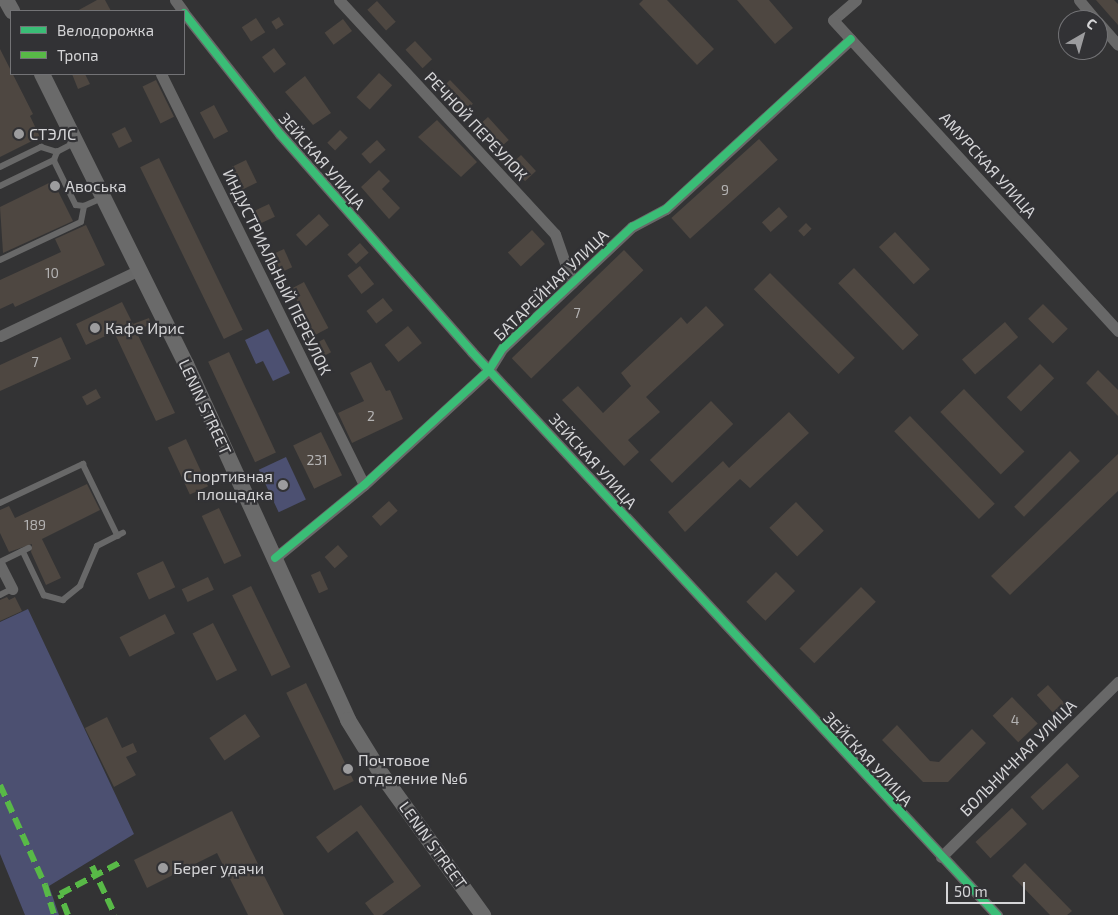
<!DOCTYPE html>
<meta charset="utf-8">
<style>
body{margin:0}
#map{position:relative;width:1118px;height:915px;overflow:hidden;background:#333334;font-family:"Exo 2",sans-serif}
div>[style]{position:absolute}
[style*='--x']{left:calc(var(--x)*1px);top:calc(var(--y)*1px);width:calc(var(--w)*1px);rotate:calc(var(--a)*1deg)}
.green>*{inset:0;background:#4c5071;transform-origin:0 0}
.building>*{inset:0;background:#4e4741;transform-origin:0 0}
.service>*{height:5.5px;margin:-2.75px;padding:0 2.75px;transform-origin:2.75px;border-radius:2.75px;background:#686868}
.minor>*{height:11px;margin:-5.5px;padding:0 5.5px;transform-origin:5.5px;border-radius:5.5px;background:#686868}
.secondary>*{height:16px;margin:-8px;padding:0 8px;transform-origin:8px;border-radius:8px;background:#6a6a6a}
.quiet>*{height:6px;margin-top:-3px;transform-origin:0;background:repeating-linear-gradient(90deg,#58b947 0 12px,transparent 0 18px)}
.cycleway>*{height:8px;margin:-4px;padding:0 4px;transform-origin:4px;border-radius:4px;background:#3abd76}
.dots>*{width:14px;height:14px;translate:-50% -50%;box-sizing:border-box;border:2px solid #323235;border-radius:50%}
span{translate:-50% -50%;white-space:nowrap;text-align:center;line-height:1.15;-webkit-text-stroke:4.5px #323235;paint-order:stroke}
.number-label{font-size:14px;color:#b3b2b2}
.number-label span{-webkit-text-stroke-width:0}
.street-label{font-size:16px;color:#d5d5d7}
.poi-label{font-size:16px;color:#d5d5d7}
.left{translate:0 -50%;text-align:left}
.right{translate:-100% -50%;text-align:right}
.legend{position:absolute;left:10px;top:10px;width:175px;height:65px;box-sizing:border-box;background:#323235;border:1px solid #737376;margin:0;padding:6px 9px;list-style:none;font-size:15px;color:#d5d5d7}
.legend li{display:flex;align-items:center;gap:10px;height:25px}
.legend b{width:25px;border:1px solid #737376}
.north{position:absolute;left:1058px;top:10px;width:50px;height:50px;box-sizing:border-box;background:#323235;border:1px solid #737376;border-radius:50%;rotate:38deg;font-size:14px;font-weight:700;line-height:20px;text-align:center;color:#d5d5d7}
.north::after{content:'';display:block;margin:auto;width:18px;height:22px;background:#9c9c9e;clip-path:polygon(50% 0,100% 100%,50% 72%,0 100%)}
.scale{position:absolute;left:946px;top:882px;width:79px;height:22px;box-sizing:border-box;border:2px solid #d5d5d7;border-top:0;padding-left:6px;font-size:15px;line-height:18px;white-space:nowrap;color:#d5d5d7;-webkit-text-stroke:4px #323235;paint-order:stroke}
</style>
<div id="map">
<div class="green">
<div style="clip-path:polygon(268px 329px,290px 373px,273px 381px,263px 361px,256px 364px,245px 340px)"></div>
<div style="left:286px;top:457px;width:47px;height:30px;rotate:65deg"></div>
<div style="clip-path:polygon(28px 609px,134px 834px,49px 886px,59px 915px,25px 915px,0 854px,0 622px)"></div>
</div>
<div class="building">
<div style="clip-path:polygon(97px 0,105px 0,111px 11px,77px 11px)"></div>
<div style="clip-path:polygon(643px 0,667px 0,714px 49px,697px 65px,639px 4px)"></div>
<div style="clip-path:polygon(737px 0,769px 0,793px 28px,775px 44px)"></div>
<div style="clip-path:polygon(1096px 0,1114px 0,1118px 4px,1118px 25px)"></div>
<div style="left:377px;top:1px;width:28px;height:13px;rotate:48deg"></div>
<div style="left:279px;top:17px;width:9px;height:9px;rotate:58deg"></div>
<div style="left:256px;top:18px;width:17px;height:17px;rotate:57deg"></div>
<div style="left:343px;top:19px;width:15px;height:23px;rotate:53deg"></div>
<div style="left:415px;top:41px;width:25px;height:13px;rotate:47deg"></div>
<div style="left:274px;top:48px;width:20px;height:15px;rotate:53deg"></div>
<div style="clip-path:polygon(0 49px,33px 114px,30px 116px,40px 137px,0 157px)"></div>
<div style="left:379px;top:73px;width:18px;height:33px;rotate:43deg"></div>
<div style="clip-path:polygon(72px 74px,85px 74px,90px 84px,78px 89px)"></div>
<div style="clip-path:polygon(305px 76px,331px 113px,313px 125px,285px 92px)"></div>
<div style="left:156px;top:80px;width:41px;height:15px;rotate:64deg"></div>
<div style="left:450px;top:80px;width:33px;height:13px;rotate:46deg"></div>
<div style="left:214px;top:105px;width:30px;height:16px;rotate:62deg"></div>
<div style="left:488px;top:117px;width:31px;height:15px;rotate:48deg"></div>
<div style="clip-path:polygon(437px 120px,477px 162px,461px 177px,418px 137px)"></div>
<div style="left:125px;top:127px;width:16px;height:15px;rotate:63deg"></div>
<div style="left:340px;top:130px;width:11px;height:18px;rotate:45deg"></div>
<div style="left:759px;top:139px;width:28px;height:118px;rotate:48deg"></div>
<div style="left:377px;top:140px;width:13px;height:21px;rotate:48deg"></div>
<div style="left:521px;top:155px;width:22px;height:15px;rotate:47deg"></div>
<div style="left:159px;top:158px;width:191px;height:21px;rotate:64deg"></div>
<div style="left:246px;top:160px;width:25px;height:16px;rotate:64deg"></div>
<div style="clip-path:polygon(379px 170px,390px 181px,382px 189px,400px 208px,389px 219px,361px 187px)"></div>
<div style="clip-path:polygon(53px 181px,73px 221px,3px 253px,0 207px)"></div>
<div style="left:269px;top:204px;width:14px;height:19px;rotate:65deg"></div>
<div style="left:779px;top:207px;width:13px;height:23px;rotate:48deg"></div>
<div style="left:319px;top:214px;width:15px;height:31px;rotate:48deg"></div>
<div style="left:806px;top:223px;width:8px;height:11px;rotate:45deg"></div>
<div style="clip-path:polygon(86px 225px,105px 265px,15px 307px,13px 303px,0 309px,0 280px,61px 252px,55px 239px)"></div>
<div style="left:532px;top:230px;width:19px;height:33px;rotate:47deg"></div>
<div style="left:895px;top:232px;width:51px;height:22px;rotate:47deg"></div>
<div style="left:360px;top:243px;width:13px;height:17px;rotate:48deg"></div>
<div style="left:284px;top:249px;width:20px;height:12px;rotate:66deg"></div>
<div style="left:624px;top:250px;width:28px;height:156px;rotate:46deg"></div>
<div style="left:360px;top:266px;width:23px;height:16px;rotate:52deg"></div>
<div style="left:854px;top:268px;width:93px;height:22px;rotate:46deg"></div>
<div style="left:770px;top:273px;width:120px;height:23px;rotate:45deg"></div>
<div style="left:304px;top:282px;width:52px;height:15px;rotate:62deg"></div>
<div style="left:383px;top:298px;width:16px;height:21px;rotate:52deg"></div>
<div style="clip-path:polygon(122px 302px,133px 324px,149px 318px,151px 324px,136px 331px,175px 413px,156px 421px,114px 332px,86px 345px,76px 324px)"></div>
<div style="left:1043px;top:304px;width:35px;height:21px;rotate:45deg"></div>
<div style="clip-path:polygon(706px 306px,724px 325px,646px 397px,660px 412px,628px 440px,639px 452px,624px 466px,562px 400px,578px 386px,603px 413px,631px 386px,621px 373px,681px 317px,687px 324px)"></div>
<div style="left:1005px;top:322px;width:20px;height:57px;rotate:49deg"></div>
<div style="left:408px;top:326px;width:22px;height:30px;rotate:51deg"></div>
<div style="clip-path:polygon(61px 337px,71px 359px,0 391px,0 365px)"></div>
<div style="left:324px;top:339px;width:15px;height:13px;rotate:62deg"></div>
<div style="left:229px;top:352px;width:111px;height:23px;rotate:65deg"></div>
<div style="clip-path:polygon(371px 362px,386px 391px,390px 390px,403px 419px,352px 443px,338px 413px,364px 401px,350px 373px)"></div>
<div style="left:1040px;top:364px;width:20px;height:47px;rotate:45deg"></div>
<div style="clip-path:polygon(1098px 370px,1118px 390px,1118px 416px,1086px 383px)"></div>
<div style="left:96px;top:389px;width:10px;height:16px;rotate:61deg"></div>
<div style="left:964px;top:389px;width:87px;height:33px;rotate:46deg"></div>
<div style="left:711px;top:401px;width:32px;height:85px;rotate:46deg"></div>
<div style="clip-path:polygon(789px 412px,809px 433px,750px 488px,740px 479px,685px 532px,668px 512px,723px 461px,729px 468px)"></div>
<div style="left:910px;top:416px;width:122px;height:22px;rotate:46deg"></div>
<div style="left:321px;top:432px;width:48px;height:31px;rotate:64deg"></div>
<div style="left:186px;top:439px;width:52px;height:20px;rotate:65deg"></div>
<div style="left:1070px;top:451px;width:14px;height:79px;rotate:45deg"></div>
<div style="clip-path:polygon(1118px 454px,1118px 491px,1010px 595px,991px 576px)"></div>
<div style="clip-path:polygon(87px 484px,100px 510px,42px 539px,61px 578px,46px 585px,31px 552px,32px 544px,9px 552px,0 533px,0 510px,9px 506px,15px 518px)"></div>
<div style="left:389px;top:501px;width:13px;height:23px;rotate:48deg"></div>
<div style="left:796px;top:502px;width:40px;height:37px;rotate:46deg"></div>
<div style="left:219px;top:508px;width:53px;height:19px;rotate:65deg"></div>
<div style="left:338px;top:545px;width:15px;height:18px;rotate:48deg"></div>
<div style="left:163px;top:561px;width:29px;height:29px;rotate:65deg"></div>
<div style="left:320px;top:571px;width:20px;height:10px;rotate:66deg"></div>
<div style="left:776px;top:572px;width:27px;height:42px;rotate:45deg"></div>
<div style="left:208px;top:577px;width:14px;height:29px;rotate:65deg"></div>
<div style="left:251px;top:586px;width:90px;height:21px;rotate:64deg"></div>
<div style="left:861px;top:587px;width:21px;height:87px;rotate:45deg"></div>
<div style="clip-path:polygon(7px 597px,9px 600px,15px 597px,22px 611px,0 621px,0 600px)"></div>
<div style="left:165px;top:614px;width:22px;height:51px;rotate:63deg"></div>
<div style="left:213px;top:623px;width:53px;height:23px;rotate:63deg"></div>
<div style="left:306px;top:683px;width:109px;height:22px;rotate:64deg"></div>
<div style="left:1048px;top:685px;width:25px;height:15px;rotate:48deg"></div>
<div style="left:1012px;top:697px;width:37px;height:27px;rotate:46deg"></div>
<div style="left:245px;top:714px;width:27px;height:43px;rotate:56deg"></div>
<div style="clip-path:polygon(107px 717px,122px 748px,133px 743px,137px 752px,126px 757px,136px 775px,114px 787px,85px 728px)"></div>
<div style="clip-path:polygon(897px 725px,930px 761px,939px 762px,972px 729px,986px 743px,948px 782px,923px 782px,882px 740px)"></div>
<div style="left:1067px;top:763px;width:18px;height:50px;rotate:47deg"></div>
<div style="clip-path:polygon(361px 805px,421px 886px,382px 915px,374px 915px,365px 903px,394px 882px,357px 831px,328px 853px,316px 837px)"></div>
<div style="left:1012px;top:808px;width:22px;height:50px;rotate:47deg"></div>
<div style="clip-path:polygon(232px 811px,250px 848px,284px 915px,248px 915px,217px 853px,147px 888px,134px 860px)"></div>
<div style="clip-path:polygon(1025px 863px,1072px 911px,1067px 915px,1050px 915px,1012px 876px)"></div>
</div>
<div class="service">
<div style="--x:54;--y:160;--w:50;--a:63.9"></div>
<div style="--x:76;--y:205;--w:8;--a:7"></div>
<div style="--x:0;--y:167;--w:46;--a:-26"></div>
<div style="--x:41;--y:147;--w:17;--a:17"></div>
<div style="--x:0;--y:186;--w:60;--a:-25.7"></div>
<div style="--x:54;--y:160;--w:9;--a:-69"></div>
<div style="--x:57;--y:152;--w:19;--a:-28"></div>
<div style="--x:0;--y:260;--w:89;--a:-25.1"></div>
<div style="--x:81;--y:222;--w:16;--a:-79"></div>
<div style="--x:84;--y:206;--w:20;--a:-24"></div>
<div style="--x:0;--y:503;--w:92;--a:-25.2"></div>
<div style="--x:83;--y:464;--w:80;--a:64.1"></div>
<div style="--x:23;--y:551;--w:49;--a:64.5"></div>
<div style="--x:44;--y:595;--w:20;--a:15"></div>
<div style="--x:63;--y:600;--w:22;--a:-39"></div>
<div style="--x:80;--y:586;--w:43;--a:-67"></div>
<div style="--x:97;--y:546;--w:29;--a:-27"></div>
<div style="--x:0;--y:562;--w:32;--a:-26"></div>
<div style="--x:0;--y:595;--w:13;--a:-27"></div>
</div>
<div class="minor">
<div style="--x:175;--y:0;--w:14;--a:54"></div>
<div style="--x:339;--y:0;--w:318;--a:47.3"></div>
<div style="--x:555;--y:234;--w:52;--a:70.9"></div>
<div style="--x:856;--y:0;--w:30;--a:139"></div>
<div style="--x:833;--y:20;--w:422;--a:47.5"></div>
<div style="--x:1079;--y:0;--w:26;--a:50"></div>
<div style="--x:184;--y:13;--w:154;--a:51.6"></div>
<div style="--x:280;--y:134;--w:290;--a:48.6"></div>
<div style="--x:472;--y:352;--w:770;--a:47"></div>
<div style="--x:1098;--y:22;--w:30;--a:49"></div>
<div style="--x:161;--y:74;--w:458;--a:63.7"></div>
<div style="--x:0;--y:336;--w:154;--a:-25.4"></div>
<div style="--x:275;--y:558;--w:115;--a:-39.4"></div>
<div style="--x:364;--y:485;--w:170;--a:-42.6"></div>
<div style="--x:489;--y:370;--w:26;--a:-58"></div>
<div style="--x:503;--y:348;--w:177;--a:-43.2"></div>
<div style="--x:632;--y:227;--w:38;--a:-28"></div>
<div style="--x:666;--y:209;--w:251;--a:-42.6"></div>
<div style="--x:0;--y:565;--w:27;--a:63"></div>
<div style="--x:941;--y:857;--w:249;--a:-44.7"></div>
</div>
<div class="secondary">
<div style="--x:6;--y:0;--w:13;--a:61"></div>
<div style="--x:42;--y:74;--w:324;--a:63.6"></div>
<div style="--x:186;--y:364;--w:391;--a:65.5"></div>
<div style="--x:348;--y:720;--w:65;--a:58.3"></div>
<div style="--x:382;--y:775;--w:173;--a:54.2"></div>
</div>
<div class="quiet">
<div style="--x:0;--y:785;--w:110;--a:65.8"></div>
<div style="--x:45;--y:885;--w:31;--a:73"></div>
<div style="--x:92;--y:866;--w:54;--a:64.9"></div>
<div style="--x:68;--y:915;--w:22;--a:-111"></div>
<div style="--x:60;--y:894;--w:67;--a:-27.7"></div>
</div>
<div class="cycleway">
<div style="--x:184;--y:13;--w:154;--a:51.6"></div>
<div style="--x:280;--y:134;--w:290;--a:48.6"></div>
<div style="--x:472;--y:352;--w:770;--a:47"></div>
<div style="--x:275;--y:558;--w:115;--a:-39.4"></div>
<div style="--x:364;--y:485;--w:170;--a:-42.6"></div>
<div style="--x:489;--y:370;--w:26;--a:-58"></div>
<div style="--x:503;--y:348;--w:177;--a:-43.2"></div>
<div style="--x:632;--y:227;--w:38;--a:-28"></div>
<div style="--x:666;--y:209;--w:251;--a:-42.6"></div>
</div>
<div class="dots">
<div style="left:19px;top:134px;background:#9c9c9e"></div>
<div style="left:55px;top:186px;background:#9c9c9e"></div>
<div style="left:95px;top:328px;background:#9c9c9e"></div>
<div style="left:283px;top:485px;background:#9c9c9e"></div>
<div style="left:348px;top:769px;background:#9c9c9e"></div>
<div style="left:163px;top:868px;background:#9c9c9e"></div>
</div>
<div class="number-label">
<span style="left:725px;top:190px">9</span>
<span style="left:52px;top:273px">10</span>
<span style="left:577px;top:313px">7</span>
<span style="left:35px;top:362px">7</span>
<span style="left:371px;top:416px">2</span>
<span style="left:317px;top:460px">231</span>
<span style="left:35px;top:525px">189</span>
<span style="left:1015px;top:720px">4</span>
</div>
<div class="street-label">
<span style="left:476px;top:126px;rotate:47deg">РЕЧНОЙ ПЕРЕУЛОК</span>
<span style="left:322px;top:161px;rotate:49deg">ЗЕЙСКАЯ УЛИЦА</span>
<span style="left:988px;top:165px;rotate:48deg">АМУРСКАЯ УЛИЦА</span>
<span style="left:277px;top:272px;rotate:64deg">ИНДУСТРИАЛЬНЫЙ ПЕРЕУЛОК</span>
<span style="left:551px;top:285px;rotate:-44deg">БАТАРЕЙНАЯ УЛИЦА</span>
<span style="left:205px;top:407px;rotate:65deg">LENIN STREET</span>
<span style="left:593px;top:461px;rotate:48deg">ЗЕЙСКАЯ УЛИЦА</span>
<span style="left:1018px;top:758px;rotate:-45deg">БОЛЬНИЧНАЯ УЛИЦА</span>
<span style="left:868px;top:759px;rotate:47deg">ЗЕЙСКАЯ УЛИЦА</span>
<span style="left:433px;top:845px;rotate:54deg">LENIN STREET</span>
</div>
<div class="poi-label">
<span class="left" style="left:29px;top:134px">СТЭЛС</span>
<span class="left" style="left:65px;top:186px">Авоська</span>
<span class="left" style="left:105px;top:328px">Кафе Ирис</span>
<span class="right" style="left:273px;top:485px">Спортивная<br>площадка</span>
<span class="left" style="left:358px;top:769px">Почтовое<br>отделение №6</span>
<span class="left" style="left:173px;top:868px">Берег удачи</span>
</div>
<ul class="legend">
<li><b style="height:6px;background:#3abd76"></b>Велодорожка</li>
<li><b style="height:6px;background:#58b947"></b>Тропа</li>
</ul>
<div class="north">С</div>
<div class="scale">50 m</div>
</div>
